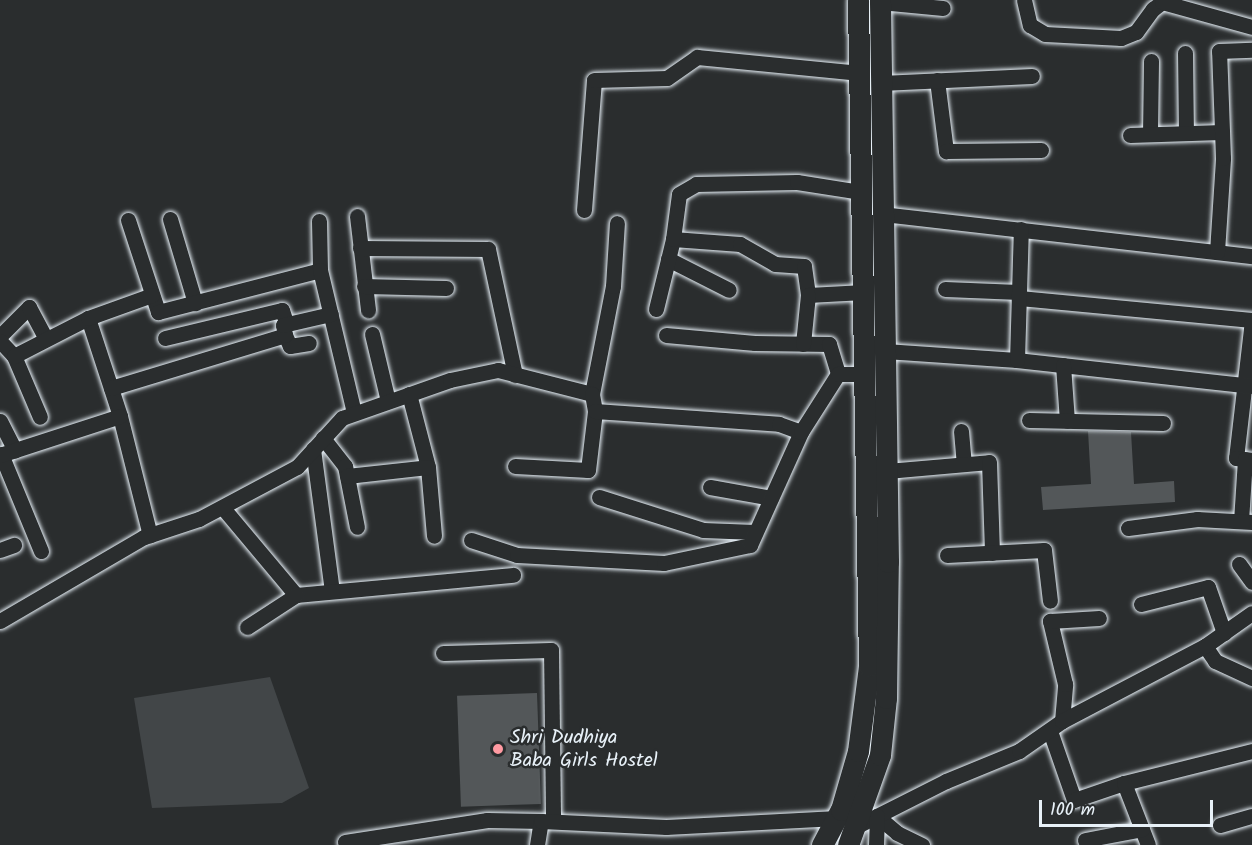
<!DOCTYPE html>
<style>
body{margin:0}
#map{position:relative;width:1252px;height:845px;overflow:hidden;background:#2a2d2e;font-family:Kalam,sans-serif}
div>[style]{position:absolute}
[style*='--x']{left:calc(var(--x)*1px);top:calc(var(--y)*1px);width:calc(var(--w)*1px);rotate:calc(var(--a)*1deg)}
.green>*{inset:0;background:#424648}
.building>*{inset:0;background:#535759;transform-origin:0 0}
.roads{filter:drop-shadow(0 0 2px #e8f1f8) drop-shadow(0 0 2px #e8f1f8)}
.minor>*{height:15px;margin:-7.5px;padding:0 7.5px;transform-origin:7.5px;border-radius:7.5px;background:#2a2d2e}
.highway>*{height:21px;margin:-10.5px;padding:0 10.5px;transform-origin:10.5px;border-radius:10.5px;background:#2a2d2e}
.dots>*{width:16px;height:16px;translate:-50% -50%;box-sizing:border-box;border:3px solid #2a2d2e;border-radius:50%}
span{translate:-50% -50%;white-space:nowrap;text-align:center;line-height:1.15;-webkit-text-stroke:5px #2a2d2e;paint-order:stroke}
.poi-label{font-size:20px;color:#e8f1f8}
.left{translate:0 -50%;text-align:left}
.scale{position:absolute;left:1039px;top:800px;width:174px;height:27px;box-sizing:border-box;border:3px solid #e8f1f8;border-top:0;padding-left:8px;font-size:18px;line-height:21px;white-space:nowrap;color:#e8f1f8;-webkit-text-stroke:4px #2a2d2e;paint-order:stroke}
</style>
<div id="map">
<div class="green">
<div style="clip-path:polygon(270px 677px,309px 788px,282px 803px,152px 808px,134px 698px)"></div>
</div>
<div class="building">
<div style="clip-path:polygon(1088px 431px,1131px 432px,1134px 484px,1174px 481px,1175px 502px,1043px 510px,1041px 487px,1091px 484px)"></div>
<div style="left:537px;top:693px;width:111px;height:80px;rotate:88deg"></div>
</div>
<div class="roads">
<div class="minor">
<div style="--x:1024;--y:0;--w:26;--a:77"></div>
<div style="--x:1030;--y:25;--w:17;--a:31"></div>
<div style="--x:1045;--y:34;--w:76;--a:3"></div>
<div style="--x:1121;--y:38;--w:16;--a:-22"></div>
<div style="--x:1136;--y:32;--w:29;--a:-54"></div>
<div style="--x:1153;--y:9;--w:11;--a:-38"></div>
<div style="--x:1162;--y:2;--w:93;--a:15.5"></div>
<div style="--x:880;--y:2;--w:63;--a:5.4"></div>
<div style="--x:1185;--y:53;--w:80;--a:89.3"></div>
<div style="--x:937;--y:80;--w:72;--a:82.8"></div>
<div style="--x:946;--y:151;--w:95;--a:-0.6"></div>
<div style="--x:881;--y:83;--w:151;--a:-2.7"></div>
<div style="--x:1150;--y:134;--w:73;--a:-89.2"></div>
<div style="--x:1130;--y:135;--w:92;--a:-1.9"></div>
<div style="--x:584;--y:210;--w:130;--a:-85.6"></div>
<div style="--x:594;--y:80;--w:73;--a:-1.6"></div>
<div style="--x:667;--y:78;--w:37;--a:-35"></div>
<div style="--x:697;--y:57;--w:164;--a:5.6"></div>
<div style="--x:882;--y:214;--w:372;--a:6.5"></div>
<div style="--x:357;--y:216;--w:95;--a:83.3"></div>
<div style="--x:170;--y:219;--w:88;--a:73.4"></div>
<div style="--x:128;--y:220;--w:97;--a:71.9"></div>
<div style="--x:158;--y:312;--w:167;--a:-14.5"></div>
<div style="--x:319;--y:221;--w:49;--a:88.8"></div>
<div style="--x:320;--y:270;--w:147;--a:76.6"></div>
<div style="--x:673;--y:239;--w:67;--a:4.3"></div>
<div style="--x:740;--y:244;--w:40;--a:29.7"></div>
<div style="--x:775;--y:264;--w:29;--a:4"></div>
<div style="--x:804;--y:266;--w:29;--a:82"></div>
<div style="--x:808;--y:295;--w:56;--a:-3.1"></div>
<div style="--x:360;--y:248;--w:128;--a:0.4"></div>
<div style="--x:488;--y:249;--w:129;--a:77.9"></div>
<div style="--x:1217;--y:252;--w:94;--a:-86.3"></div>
<div style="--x:1223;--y:158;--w:107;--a:-92.1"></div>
<div style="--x:1219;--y:51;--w:33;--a:-2"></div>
<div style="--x:668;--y:259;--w:68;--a:26.9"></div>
<div style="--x:364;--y:286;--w:82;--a:1.4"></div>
<div style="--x:945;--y:289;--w:74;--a:2.3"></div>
<div style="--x:1019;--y:298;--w:234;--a:5.4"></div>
<div style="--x:656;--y:309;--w:72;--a:-76.3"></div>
<div style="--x:673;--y:239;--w:45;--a:-82.4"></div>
<div style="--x:679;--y:194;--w:20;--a:-30"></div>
<div style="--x:696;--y:184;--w:101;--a:-1.1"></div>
<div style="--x:797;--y:182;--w:65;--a:8.9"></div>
<div style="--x:88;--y:318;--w:103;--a:71.9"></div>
<div style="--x:120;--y:416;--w:123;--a:75.9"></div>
<div style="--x:1252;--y:320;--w:139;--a:96.6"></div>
<div style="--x:1236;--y:458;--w:16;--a:7"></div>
<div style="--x:372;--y:334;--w:69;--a:76.6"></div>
<div style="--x:285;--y:335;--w:12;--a:66"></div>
<div style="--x:290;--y:346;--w:19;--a:-9"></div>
<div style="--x:666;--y:335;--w:89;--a:5.1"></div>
<div style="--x:755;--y:343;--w:74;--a:0.8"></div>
<div style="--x:829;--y:344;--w:31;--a:73"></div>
<div style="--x:0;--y:336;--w:41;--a:-45"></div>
<div style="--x:29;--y:307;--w:36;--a:62"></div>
<div style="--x:165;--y:338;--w:120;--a:-13.5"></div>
<div style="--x:282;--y:310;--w:16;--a:72"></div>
<div style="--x:0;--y:341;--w:21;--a:47"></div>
<div style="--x:14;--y:356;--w:66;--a:66.9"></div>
<div style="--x:803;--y:344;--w:49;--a:-84.2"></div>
<div style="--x:885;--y:351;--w:132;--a:3.9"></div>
<div style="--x:1017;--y:360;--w:236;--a:6.3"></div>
<div style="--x:14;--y:356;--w:83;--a:-27.2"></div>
<div style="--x:88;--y:318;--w:68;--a:-19.8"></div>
<div style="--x:1017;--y:360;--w:131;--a:-88.3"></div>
<div style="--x:1063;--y:365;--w:56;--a:85.9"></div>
<div style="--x:111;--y:388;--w:182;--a:-16.9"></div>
<div style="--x:285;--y:335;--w:10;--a:-101"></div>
<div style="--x:283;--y:325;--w:49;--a:-12.9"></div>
<div style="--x:409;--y:394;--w:75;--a:75.4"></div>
<div style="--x:428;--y:467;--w:69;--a:85"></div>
<div style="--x:592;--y:394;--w:110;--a:-79"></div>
<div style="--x:613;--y:286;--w:63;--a:-86.4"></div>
<div style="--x:1029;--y:420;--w:134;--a:1.3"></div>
<div style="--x:0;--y:421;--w:33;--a:63"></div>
<div style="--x:961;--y:431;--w:33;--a:85"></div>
<div style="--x:323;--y:438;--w:36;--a:52"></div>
<div style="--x:345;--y:466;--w:62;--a:78.9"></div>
<div style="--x:313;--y:449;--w:143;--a:82.4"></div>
<div style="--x:1;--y:454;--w:105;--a:67.6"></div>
<div style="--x:0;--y:455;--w:126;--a:-18"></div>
<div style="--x:515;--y:466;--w:73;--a:3.1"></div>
<div style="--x:588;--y:470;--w:59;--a:-83.2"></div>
<div style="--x:887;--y:471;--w:102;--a:-5"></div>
<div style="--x:989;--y:462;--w:91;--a:88.1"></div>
<div style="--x:347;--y:476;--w:81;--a:-6.3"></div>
<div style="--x:710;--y:487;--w:62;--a:10.2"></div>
<div style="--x:599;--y:497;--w:109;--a:17.6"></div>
<div style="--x:703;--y:530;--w:52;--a:2.2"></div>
<div style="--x:223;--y:508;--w:114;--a:50"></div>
<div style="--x:296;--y:595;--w:218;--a:-5.3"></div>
<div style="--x:1241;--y:521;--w:62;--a:-86.3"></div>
<div style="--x:1128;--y:528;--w:70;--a:-7.4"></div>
<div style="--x:1197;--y:519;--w:55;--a:3.1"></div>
<div style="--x:471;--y:540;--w:48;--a:18.1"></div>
<div style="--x:517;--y:555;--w:147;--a:3.1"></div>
<div style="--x:664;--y:563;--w:88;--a:-11.8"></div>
<div style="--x:750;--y:545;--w:124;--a:-65.7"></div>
<div style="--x:0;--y:550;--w:15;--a:-20"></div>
<div style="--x:947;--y:555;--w:97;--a:-3"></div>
<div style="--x:1044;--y:550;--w:51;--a:83.3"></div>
<div style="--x:1239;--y:564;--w:22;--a:54"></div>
<div style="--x:1141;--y:604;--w:69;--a:-14.2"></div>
<div style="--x:1208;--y:587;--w:49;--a:70.8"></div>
<div style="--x:0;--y:621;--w:167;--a:-30.3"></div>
<div style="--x:144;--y:537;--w:58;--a:-18.1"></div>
<div style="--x:199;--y:519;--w:111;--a:-28"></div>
<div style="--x:297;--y:467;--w:67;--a:-47.4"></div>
<div style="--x:342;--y:418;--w:114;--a:-19.4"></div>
<div style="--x:450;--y:380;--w:49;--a:-11.8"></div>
<div style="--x:498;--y:370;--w:97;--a:14.3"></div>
<div style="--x:592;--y:394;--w:17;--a:80"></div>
<div style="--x:595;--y:411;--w:184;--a:4"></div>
<div style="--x:779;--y:424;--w:23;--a:20"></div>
<div style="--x:801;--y:432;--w:69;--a:-57.5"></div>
<div style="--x:838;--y:374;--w:28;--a:0"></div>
<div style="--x:247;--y:627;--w:59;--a:-33.1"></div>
<div style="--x:1205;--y:646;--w:18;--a:56"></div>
<div style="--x:1215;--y:661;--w:41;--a:24.7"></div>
<div style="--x:443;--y:653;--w:108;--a:-1.6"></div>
<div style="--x:551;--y:650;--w:171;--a:89.3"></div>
<div style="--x:1062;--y:721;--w:37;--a:-85"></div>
<div style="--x:1065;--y:684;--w:65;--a:-103.4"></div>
<div style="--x:1050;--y:621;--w:49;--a:-3.5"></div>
<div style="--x:1050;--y:731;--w:73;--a:70.8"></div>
<div style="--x:1074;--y:800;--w:53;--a:-18.8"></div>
<div style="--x:1124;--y:783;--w:132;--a:-14"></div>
<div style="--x:1124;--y:783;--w:66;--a:68.8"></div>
<div style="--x:877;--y:816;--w:26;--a:40"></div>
<div style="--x:897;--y:833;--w:28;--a:26"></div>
<div style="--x:1220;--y:825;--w:33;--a:-16"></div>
<div style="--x:857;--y:826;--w:100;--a:-26.8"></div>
<div style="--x:946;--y:781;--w:79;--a:-22.3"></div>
<div style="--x:1019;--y:751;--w:52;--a:-34.9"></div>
<div style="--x:1062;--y:721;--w:161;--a:-27.7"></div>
<div style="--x:1205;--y:646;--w:57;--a:-35.1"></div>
<div style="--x:1085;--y:840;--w:58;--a:-10.9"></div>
<div style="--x:345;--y:842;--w:144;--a:-8.8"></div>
<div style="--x:487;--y:820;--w:54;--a:1.1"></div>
<div style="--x:537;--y:845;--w:24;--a:-81"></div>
<div style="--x:541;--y:821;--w:125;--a:2.7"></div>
<div style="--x:666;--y:827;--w:171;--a:-3"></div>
<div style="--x:876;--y:845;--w:29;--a:-88"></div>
</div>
<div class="highway">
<div style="--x:822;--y:845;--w:40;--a:-62"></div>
<div style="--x:841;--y:810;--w:61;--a:-73.9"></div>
<div style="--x:858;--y:751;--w:86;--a:-82.6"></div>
<div style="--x:869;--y:666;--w:666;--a:-90.95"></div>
<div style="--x:848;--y:845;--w:96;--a:-70.4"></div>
<div style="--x:880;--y:755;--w:57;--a:-84"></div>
<div style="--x:886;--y:698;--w:136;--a:-89.2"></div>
<div style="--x:888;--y:562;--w:562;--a:-90.82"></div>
</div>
</div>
<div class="dots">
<div style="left:498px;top:749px;background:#ff9aa2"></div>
</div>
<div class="poi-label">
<span class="left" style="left:510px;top:750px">Shri Dudhiya<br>Baba Girls Hostel</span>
</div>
<div class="scale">100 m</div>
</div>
